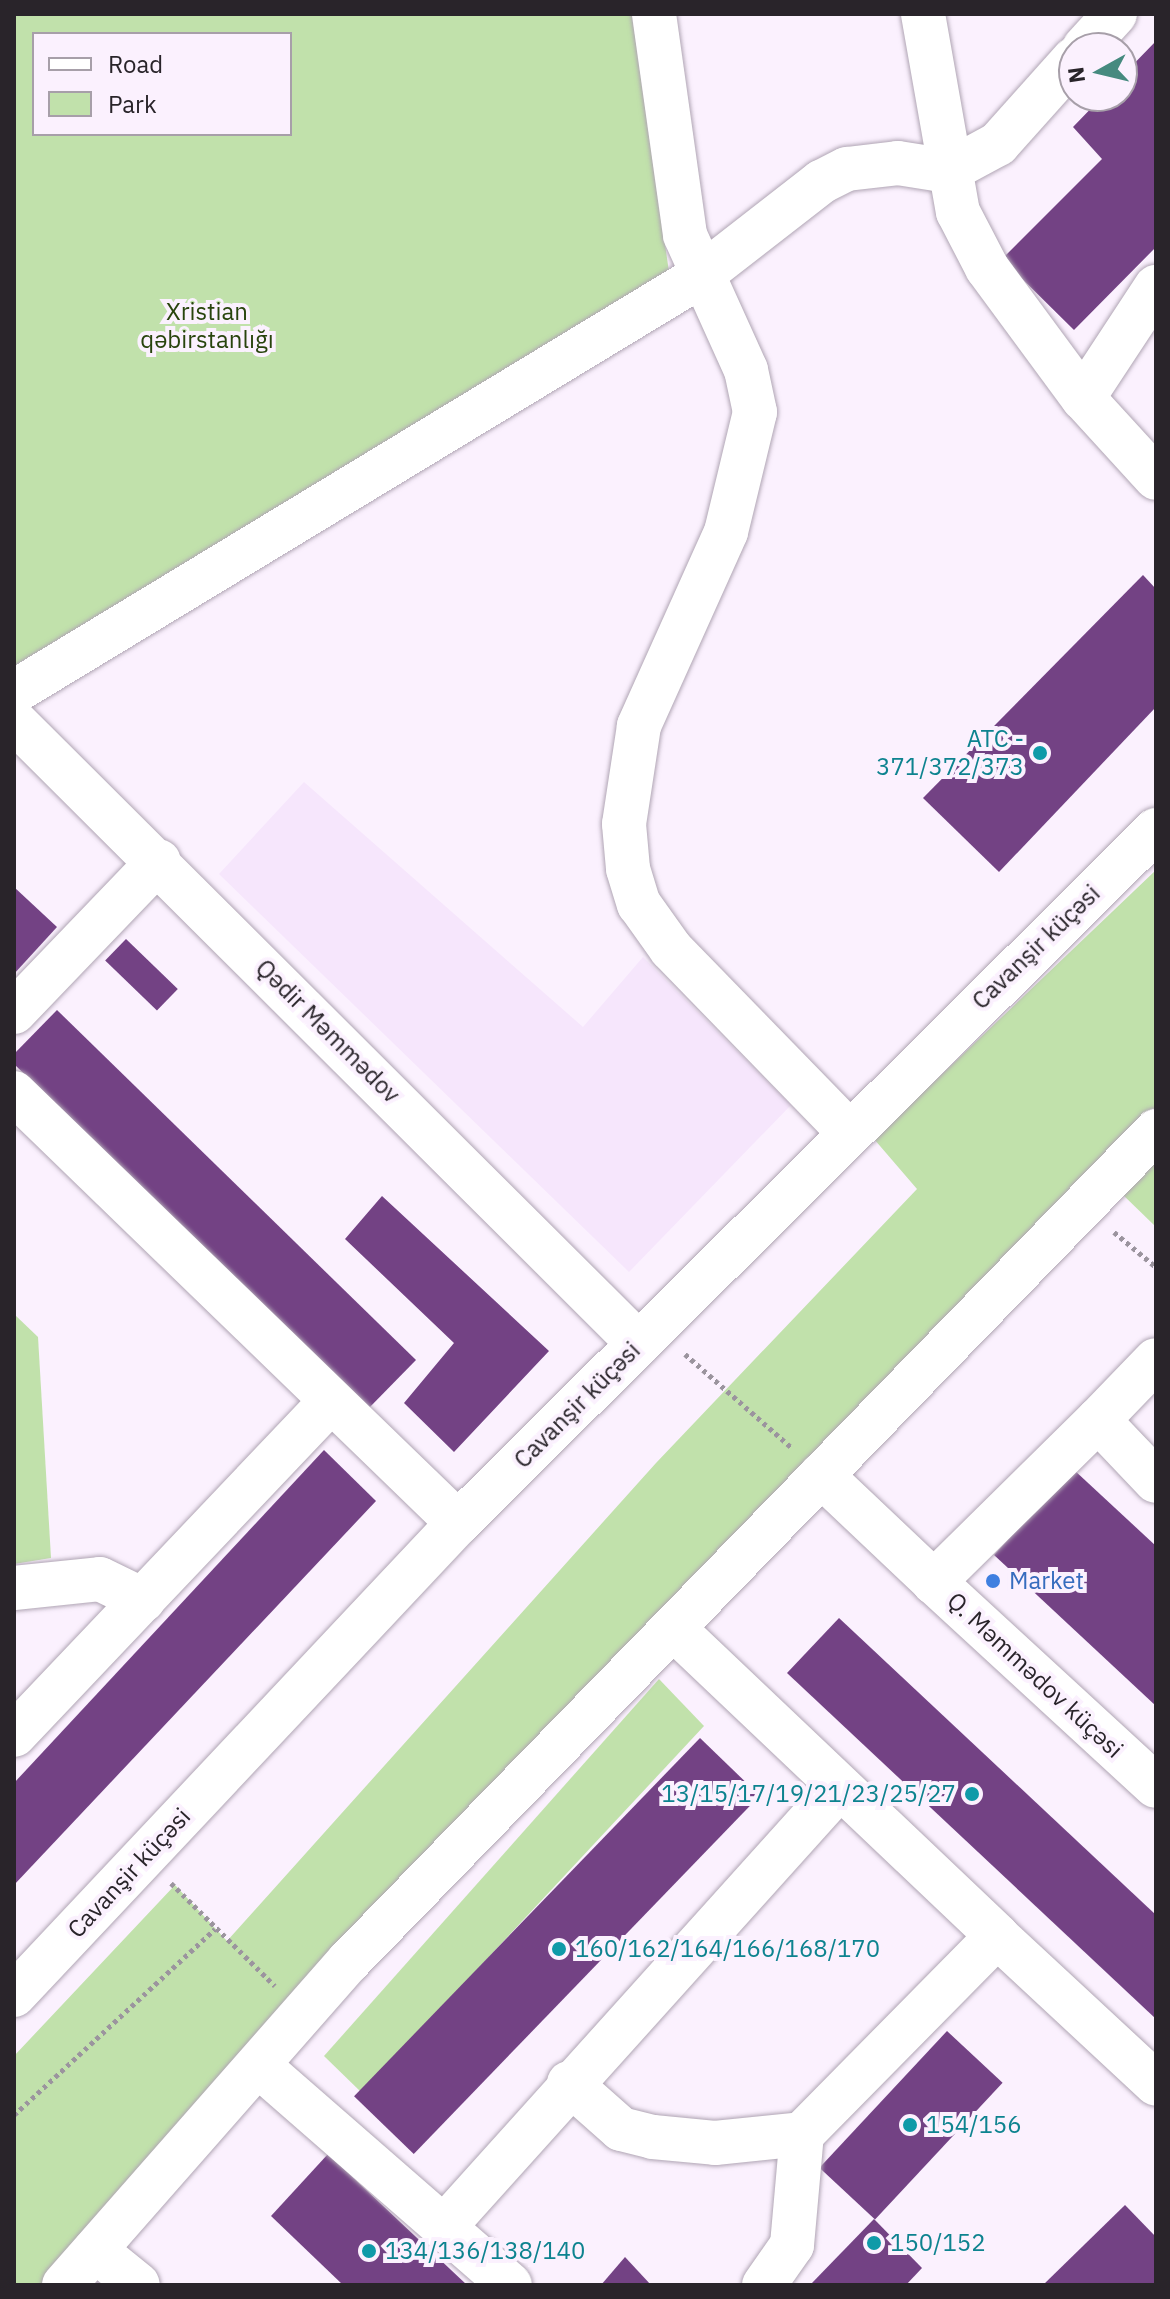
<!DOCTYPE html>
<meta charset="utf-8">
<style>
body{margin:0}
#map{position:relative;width:1170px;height:2299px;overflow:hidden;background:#fbf1fe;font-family:"IBM Plex Sans",sans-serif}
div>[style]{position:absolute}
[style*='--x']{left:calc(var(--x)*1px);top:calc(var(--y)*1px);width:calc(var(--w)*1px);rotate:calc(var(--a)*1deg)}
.built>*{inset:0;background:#f6e6fc}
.green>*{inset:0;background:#c1e1ab}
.building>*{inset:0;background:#734284;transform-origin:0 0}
.path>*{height:5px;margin-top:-2.5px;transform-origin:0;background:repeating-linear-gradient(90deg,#9b949e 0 4px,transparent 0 8px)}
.roads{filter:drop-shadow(0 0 2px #b0a5b4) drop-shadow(0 0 2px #b0a5b4)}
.minor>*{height:44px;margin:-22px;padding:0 22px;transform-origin:22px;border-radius:22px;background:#fff}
.dots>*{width:22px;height:22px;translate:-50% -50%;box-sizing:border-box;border:4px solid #fbf1fe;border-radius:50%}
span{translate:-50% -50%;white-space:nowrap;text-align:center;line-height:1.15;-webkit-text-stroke:8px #fbf1fe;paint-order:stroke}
.park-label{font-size:24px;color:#28440d}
.culture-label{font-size:24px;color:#0d838f}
.right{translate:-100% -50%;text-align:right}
.left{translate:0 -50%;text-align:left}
.street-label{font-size:24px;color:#29242a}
.shop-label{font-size:24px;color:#366cbe}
.frame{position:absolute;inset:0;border:16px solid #29242a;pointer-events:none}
.legend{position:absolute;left:32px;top:32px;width:260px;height:104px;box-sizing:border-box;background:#fbf1fe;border:2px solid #a79fa9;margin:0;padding:10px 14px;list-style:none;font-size:24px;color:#29242a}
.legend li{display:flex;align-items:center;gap:16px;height:40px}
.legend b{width:40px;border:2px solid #a79fa9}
.north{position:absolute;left:1058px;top:32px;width:80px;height:80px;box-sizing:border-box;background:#fbf1fe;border:2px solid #a79fa9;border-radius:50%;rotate:262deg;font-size:22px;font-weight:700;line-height:32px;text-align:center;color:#29242a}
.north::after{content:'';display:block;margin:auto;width:28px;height:36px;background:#468a7f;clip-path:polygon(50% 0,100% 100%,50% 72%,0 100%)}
</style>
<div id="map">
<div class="built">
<div style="clip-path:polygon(304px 782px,583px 1027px,643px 957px,791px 1105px,629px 1272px,219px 874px)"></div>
</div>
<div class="green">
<div style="clip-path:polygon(evenodd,14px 14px,632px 14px,669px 272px,14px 666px,14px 14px,34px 34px,290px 34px,290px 134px,34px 134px,34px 34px)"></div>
<div style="clip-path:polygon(1156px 870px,1156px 1111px,51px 2285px,14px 2285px,14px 2056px,175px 1885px,227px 1941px,656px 1463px,917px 1189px,874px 1139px)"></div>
<div style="clip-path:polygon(1156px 1156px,1156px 1227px,1120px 1192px)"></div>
<div style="clip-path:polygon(14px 1314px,38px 1337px,51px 1558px,14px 1564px)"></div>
<div style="clip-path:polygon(659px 1679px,704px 1726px,362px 2093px,324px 2056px)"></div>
</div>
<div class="building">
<div style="clip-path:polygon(1156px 41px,1156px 247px,1074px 330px,1002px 259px,1102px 159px,1073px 127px,1103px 96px,1122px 96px,1122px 76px)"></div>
<div style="clip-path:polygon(1143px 575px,1156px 589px,1156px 707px,999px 872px,923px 798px)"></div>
<div style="clip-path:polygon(14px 887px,57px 927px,14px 974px)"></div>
<div style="left:126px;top:939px;width:72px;height:30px;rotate:44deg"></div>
<div style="clip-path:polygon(57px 1010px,416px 1360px,367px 1410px,14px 1064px,14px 1054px)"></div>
<div style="clip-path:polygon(382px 1196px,549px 1351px,454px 1452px,404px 1403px,454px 1343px,345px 1239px)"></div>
<div style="clip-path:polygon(324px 1450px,376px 1501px,14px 1885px,14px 1783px)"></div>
<div style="clip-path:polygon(1073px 1469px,1156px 1546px,1156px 1706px,994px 1555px)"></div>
<div style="clip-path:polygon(839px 1618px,1156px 1915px,1156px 2019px,787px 1673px)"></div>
<div style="left:700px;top:1738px;width:83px;height:498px;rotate:44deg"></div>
<div style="left:947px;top:2031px;width:76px;height:187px;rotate:43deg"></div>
<div style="clip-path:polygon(328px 2154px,467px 2285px,343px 2285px,271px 2216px)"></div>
<div style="clip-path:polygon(1125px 2205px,1156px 2237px,1156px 2285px,1043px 2285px)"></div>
<div style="clip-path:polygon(874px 2219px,922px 2268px,906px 2285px,810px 2285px)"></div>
<div style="clip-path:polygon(625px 2257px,651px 2285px,601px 2285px)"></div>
</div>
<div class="path">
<div style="--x:1114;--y:1232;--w:55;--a:39.8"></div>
<div style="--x:685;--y:1354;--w:142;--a:41.3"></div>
<div style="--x:171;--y:1883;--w:146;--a:44.7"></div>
<div style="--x:14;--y:2115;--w:274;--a:-42.8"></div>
</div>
<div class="roads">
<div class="minor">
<div style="--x:654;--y:14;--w:223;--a:82"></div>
<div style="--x:685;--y:235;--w:148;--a:65.7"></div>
<div style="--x:746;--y:370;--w:43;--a:77.9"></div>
<div style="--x:755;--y:412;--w:123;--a:103.6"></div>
<div style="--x:726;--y:532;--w:213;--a:114.2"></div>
<div style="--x:639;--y:726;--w:99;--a:98.7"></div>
<div style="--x:624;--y:824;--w:45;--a:84.9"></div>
<div style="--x:628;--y:869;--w:37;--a:73"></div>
<div style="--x:639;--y:904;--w:55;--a:54.6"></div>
<div style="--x:671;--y:949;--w:254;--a:45.8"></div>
<div style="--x:923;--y:14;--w:201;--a:80"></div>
<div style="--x:958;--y:212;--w:63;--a:62.6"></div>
<div style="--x:987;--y:268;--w:162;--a:53.6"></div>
<div style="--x:1083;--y:398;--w:108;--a:47.6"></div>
<div style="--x:1084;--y:48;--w:46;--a:-47.6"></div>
<div style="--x:1083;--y:398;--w:133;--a:-56.7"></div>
<div style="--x:14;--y:692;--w:801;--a:-31.21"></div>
<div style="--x:699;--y:277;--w:155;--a:-37.9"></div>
<div style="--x:821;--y:182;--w:29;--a:-27"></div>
<div style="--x:847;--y:169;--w:51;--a:-6.7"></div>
<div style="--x:898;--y:163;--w:51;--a:9.1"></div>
<div style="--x:948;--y:171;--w:57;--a:-28.4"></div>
<div style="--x:998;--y:144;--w:114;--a:-48.2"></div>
<div style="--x:14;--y:721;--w:882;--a:44.91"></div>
<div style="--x:14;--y:1012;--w:209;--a:-46.2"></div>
<div style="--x:14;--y:1093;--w:618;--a:44.08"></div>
<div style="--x:1098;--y:1420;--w:83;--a:-46"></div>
<div style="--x:821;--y:1475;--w:156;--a:43.4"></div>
<div style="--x:1156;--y:1481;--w:84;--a:-133.6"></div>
<div style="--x:1098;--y:1420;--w:231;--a:135.4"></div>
<div style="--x:934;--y:1582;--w:301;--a:42.6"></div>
<div style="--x:14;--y:1588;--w:86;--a:-6"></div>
<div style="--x:100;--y:1579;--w:48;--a:26"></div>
<div style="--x:674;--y:1629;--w:446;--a:43.5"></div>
<div style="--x:14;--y:1735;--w:460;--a:-46.5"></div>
<div style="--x:14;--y:1995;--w:648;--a:-46.75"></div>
<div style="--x:458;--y:1523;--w:984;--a:-44.79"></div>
<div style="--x:259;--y:2066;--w:333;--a:41.1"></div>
<div style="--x:569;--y:2083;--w:69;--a:41.5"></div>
<div style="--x:621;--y:2129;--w:33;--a:14"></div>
<div style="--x:653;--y:2137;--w:62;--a:5.5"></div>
<div style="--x:715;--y:2143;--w:87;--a:-5.9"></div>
<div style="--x:443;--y:2228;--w:593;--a:-48.01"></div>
<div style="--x:95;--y:2250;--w:55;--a:39.1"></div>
<div style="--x:64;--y:2285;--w:432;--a:-48.7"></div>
<div style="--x:349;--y:1961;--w:1158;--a:-45.8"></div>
<div style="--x:764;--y:2285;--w:49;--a:-55"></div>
<div style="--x:792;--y:2245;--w:111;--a:-84.9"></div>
<div style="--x:802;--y:2134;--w:278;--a:-45.4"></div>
<div style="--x:997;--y:1936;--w:217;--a:42.9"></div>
</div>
</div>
<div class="dots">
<div style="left:1040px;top:753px;background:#0f9aa8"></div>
<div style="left:993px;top:1581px;background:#3f7fe0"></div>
<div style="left:972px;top:1794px;background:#0f9aa8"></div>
<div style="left:559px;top:1949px;background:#0f9aa8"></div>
<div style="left:910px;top:2125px;background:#0f9aa8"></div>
<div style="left:874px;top:2243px;background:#0f9aa8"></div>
<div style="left:369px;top:2251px;background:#0f9aa8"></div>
</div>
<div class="park-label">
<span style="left:207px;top:326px">Xristian<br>qəbirstanlığı</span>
</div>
<div class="culture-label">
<span class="right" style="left:1024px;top:753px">ATC -<br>371/372/373</span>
<span class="right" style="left:956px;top:1794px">13/15/17/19/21/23/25/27</span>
<span class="left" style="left:575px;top:1949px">160/162/164/166/168/170</span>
<span class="left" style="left:926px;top:2125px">154/156</span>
<span class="left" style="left:890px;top:2243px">150/152</span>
<span class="left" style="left:385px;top:2251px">134/136/138/140</span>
</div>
<div class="street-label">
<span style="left:1036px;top:947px;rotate:-44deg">Cavanşir küçəsi</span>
<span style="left:328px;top:1031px;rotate:45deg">Qədir Məmmədov</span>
<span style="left:577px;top:1405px;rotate:-45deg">Cavanşir küçəsi</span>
<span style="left:1035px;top:1675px;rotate:43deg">Q. Məmmədov küçəsi</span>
<span style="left:129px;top:1873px;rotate:-47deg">Cavanşir küçəsi</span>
</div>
<div class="shop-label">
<span class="left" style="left:1009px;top:1581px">Market</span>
</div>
<div class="frame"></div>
<ul class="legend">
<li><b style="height:10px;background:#fff"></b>Road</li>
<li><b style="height:22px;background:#c1e1ab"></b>Park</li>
</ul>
<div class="north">N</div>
</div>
